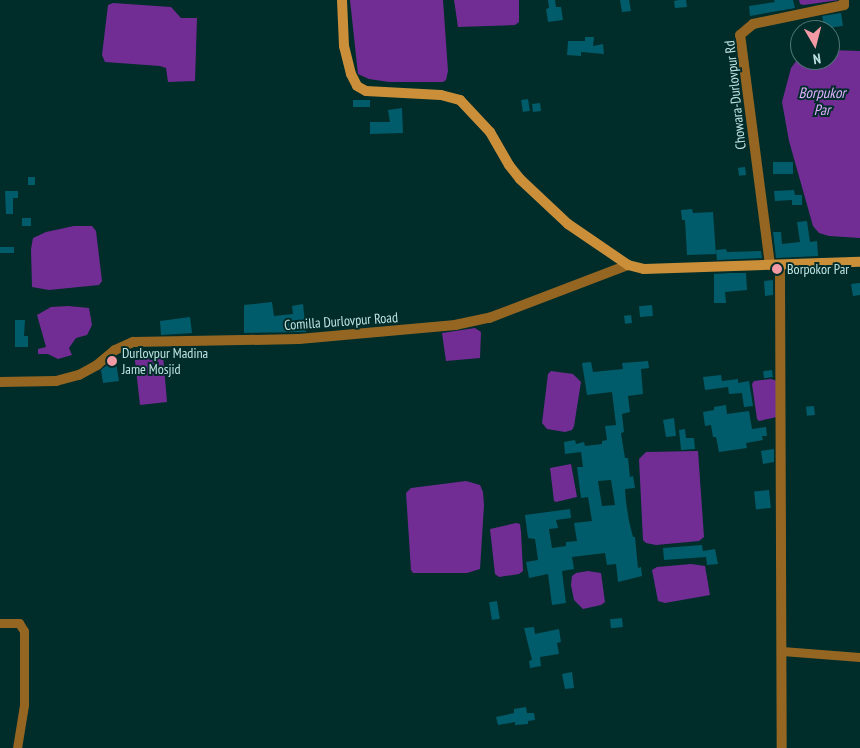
<!DOCTYPE html>
<style>
body{margin:0}
#map{position:relative;width:860px;height:748px;overflow:hidden;background:#002c2a;font-family:"PT Sans Narrow",sans-serif}
div>[style]{position:absolute}
[style*='--x']{left:calc(var(--x)*1px);top:calc(var(--y)*1px);width:calc(var(--w)*1px);rotate:calc(var(--a)*1deg)}
.water>*{inset:0;background:#722d94}
.building>*{inset:0;background:#005c6a;transform-origin:0 0}
.minor>*{height:9px;margin:-4.5px;padding:0 4.5px;transform-origin:4.5px;border-radius:4.5px;background:#956622}
.tertiary>*{height:10px;margin:-5px;padding:0 5px;transform-origin:5px;border-radius:5px;background:#956622}
.secondary>*{height:10px;margin:-5px;padding:0 5px;transform-origin:5px;border-radius:5px;background:#cb8f3a}
.dots>*{width:14px;height:14px;translate:-50% -50%;box-sizing:border-box;border:2px solid #002c2a;border-radius:50%}
span{translate:-50% -50%;white-space:nowrap;text-align:center;line-height:1.15;-webkit-text-stroke:4px #002c2a;paint-order:stroke}
.street-label{font-size:14px;color:#bfe3e1}
.poi-label{font-size:14px;color:#bfe3e1}
.left{translate:0 -50%;text-align:left}
.water-label{font-size:15px;color:#e0b0fe;font-style:italic}
.north{position:absolute;left:790px;top:20px;width:50px;height:50px;box-sizing:border-box;background:#002c2a;border:1px solid #4c7573;border-radius:50%;rotate:172deg;font-size:14px;font-weight:700;line-height:20px;text-align:center;color:#bfe3e1}
.north::after{content:'';display:block;margin:auto;width:18px;height:22px;background:#f49aa5;clip-path:polygon(50% 0,100% 100%,50% 72%,0 100%)}
</style>
<div id="map">
<div class="water">
<div style="clip-path:polygon(350px 0,443px 0,448px 71px,446px 80px,443px 82px,389px 82px,369px 79px,358px 74px)"></div>
<div style="clip-path:polygon(454px 0,519px 0,519px 22px,515px 25px,458px 27px)"></div>
<div style="clip-path:polygon(799px 0,839px 0,804px 5px,800px 4px)"></div>
<div style="clip-path:polygon(113px 3px,171px 7px,181px 18px,197px 18px,195px 81px,168px 82px,166px 68px,160px 66px,105px 62px,102px 55px,108px 5px)"></div>
<div style="clip-path:polygon(830px 50px,860px 51px,860px 238px,829px 236px,819px 233px,813px 226px,789px 141px,782px 102px,791px 68px,797px 60px,830px 60px)"></div>
<div style="clip-path:polygon(74px 226px,92px 226px,96px 231px,102px 281px,99px 285px,49px 290px,32px 287px,31px 249px,33px 238px,46px 232px)"></div>
<div style="clip-path:polygon(68px 306px,89px 308px,92px 325px,87px 335px,76px 338px,69px 348px,72px 355px,58px 359px,48px 354px,38px 354px,38px 349px,46px 347px,37px 315px,51px 307px)"></div>
<div style="clip-path:polygon(475px 328px,481px 332px,480px 358px,446px 361px,442px 333px)"></div>
<div style="clip-path:polygon(160px 350px,163px 355px,167px 402px,140px 405px,134px 352px)"></div>
<div style="clip-path:polygon(551px 371px,573px 374px,581px 382px,574px 426px,572px 430px,565px 432px,547px 429px,542px 423px,548px 374px)"></div>
<div style="clip-path:polygon(771px 379px,777px 381px,777px 417px,759px 421px,757px 419px,752px 384px,754px 381px)"></div>
<div style="clip-path:polygon(698px 451px,704px 537px,699px 541px,656px 545px,646px 543px,643px 540px,639px 459px,646px 452px)"></div>
<div style="clip-path:polygon(571px 464px,577px 497px,556px 502px,554px 501px,550px 468px)"></div>
<div style="clip-path:polygon(466px 481px,480px 485px,483px 492px,484px 505px,480px 569px,467px 573px,413px 573px,411px 570px,406px 493px,411px 488px)"></div>
<div style="clip-path:polygon(516px 523px,520px 524px,521px 532px,523px 571px,519px 574px,499px 577px,495px 574px,490px 529px)"></div>
<div style="clip-path:polygon(691px 564px,705px 566px,710px 595px,665px 603px,658px 601px,652px 570px,657px 567px)"></div>
<div style="clip-path:polygon(588px 571px,601px 573px,605px 602px,601px 605px,583px 609px,574px 600px,571px 585px,572px 576px,576px 573px)"></div>
</div>
<div class="building">
<div style="clip-path:polygon(548px 0,555px 0,556px 7px,561px 7px,563px 20px,548px 22px,546px 9px,549px 8px)"></div>
<div style="clip-path:polygon(620px 0,629px 0,631px 11px,622px 12px)"></div>
<div style="clip-path:polygon(679px 0,686px 0,687px 7px,675px 8px,674px 1px)"></div>
<div style="clip-path:polygon(774px 0,793px 0,795px 8px,750px 16px,749px 6px,775px 2px)"></div>
<div style="left:841px;top:13px;width:13px;height:19px;rotate:81deg"></div>
<div style="clip-path:polygon(585px 37px,594px 37px,593px 46px,603px 44px,604px 54px,581px 52px,581px 56px,567px 55px,568px 41px,585px 41px)"></div>
<div style="left:528px;top:99px;width:12px;height:7px;rotate:81deg"></div>
<div style="left:353px;top:100px;width:17px;height:7px"></div>
<div style="left:540px;top:103px;width:8px;height:8px;rotate:83deg"></div>
<div style="clip-path:polygon(402px 108px,403px 133px,370px 134px,370px 122px,390px 122px,388px 110px)"></div>
<div style="left:793px;top:162px;width:12px;height:20px;rotate:90deg"></div>
<div style="left:745px;top:167px;width:8px;height:7px;rotate:83deg"></div>
<div style="left:28px;top:177px;width:7px;height:8px"></div>
<div style="clip-path:polygon(794px 190px,795px 195px,802px 195px,802px 205px,792px 205px,792px 200px,775px 201px,774px 191px)"></div>
<div style="clip-path:polygon(5px 191px,18px 191px,18px 198px,13px 198px,13px 214px,6px 214px)"></div>
<div style="clip-path:polygon(692px 209px,693px 213px,713px 212px,716px 254px,687px 255px,685px 220px,682px 220px,681px 210px)"></div>
<div style="left:22px;top:218px;width:9px;height:8px"></div>
<div style="clip-path:polygon(807px 221px,810px 242px,817px 241px,818px 256px,776px 258px,773px 232px,781px 232px,782px 244px,800px 242px,797px 222px)"></div>
<div style="left:0;top:247px;width:14px;height:6px"></div>
<div style="clip-path:polygon(726px 249px,727px 252px,761px 251px,762px 258px,717px 260px,716px 250px)"></div>
<div style="clip-path:polygon(731px 273px,746px 273px,747px 290px,725px 292px,726px 303px,714px 303px,714px 274px)"></div>
<div style="clip-path:polygon(773px 280px,773px 295px,765px 296px,764px 281px)"></div>
<div style="clip-path:polygon(860px 283px,860px 295px,853px 296px,851px 284px)"></div>
<div style="clip-path:polygon(272px 302px,274px 316px,293px 314px,292px 306px,303px 304px,306px 332px,244px 333px,244px 305px)"></div>
<div style="left:652px;top:305px;width:11px;height:13px;rotate:85deg"></div>
<div style="left:631px;top:315px;width:8px;height:7px;rotate:83deg"></div>
<div style="clip-path:polygon(190px 317px,192px 333px,161px 335px,160px 321px)"></div>
<div style="clip-path:polygon(15px 320px,25px 320px,24px 336px,28px 336px,28px 347px,15px 347px)"></div>
<div style="clip-path:polygon(evenodd,648px 361px,649px 368px,641px 369px,643px 394px,628px 396px,630px 412px,622px 414px,624px 432px,621px 433px,625px 458px,628px 458px,630px 477px,633px 476px,635px 488px,625px 489px,626px 502px,629px 521px,633px 537px,635px 537px,638px 568px,641px 567px,642px 576px,618px 582px,616px 564px,607px 565px,605px 553px,572px 557px,574px 569px,562px 571px,566px 603px,552px 605px,548px 574px,529px 578px,526px 562px,538px 560px,535px 539px,528px 538px,525px 515px,570px 509px,571px 518px,556px 520px,558px 528px,549px 529px,552px 548px,566px 546px,566px 542px,577px 541px,574px 523px,592px 521px,588px 497px,581px 498px,577px 467px,583px 467px,581px 452px,565px 454px,564px 442px,575px 440px,576px 444px,584px 442px,585px 446px,602px 444px,602px 441px,607px 440px,605px 426px,616px 425px,612px 392px,587px 395px,582px 363px,591px 362px,593px 372px,623px 369px,622px 363px,648px 361px,611px 480px,615px 505px,602px 506px,598px 481px,611px 480px)"></div>
<div style="clip-path:polygon(111px 362px,116px 362px,119px 381px,103px 383px,101px 370px)"></div>
<div style="left:772px;top:370px;width:7px;height:9px;rotate:82deg"></div>
<div style="clip-path:polygon(721px 375px,722px 381px,738px 379px,738px 383px,749px 381px,753px 406px,744px 407px,742px 393px,729px 394px,728px 387px,705px 390px,703px 377px)"></div>
<div style="clip-path:polygon(726px 405px,727px 414px,749px 411px,752px 429px,766px 427px,767px 436px,762px 436px,763px 440px,746px 443px,747px 448px,719px 452px,716px 437px,713px 437px,711px 425px,705px 426px,703px 412px,714px 410px,714px 407px)"></div>
<div style="left:814px;top:406px;width:9px;height:8px;rotate:84deg"></div>
<div style="clip-path:polygon(674px 418px,676px 436px,666px 437px,663px 420px)"></div>
<div style="clip-path:polygon(685px 429px,686px 438px,694px 438px,695px 449px,681px 450px,679px 430px)"></div>
<div style="clip-path:polygon(774px 449px,774px 462px,763px 464px,761px 451px)"></div>
<div style="left:769px;top:490px;width:18px;height:15px;rotate:84deg"></div>
<div style="clip-path:polygon(702px 545px,703px 551px,715px 549px,718px 564px,707px 565px,706px 557px,664px 560px,663px 548px)"></div>
<div style="left:497px;top:601px;width:18px;height:8px;rotate:81deg"></div>
<div style="left:622px;top:618px;width:9px;height:12px;rotate:84deg"></div>
<div style="clip-path:polygon(534px 627px,535px 634px,559px 629px,561px 642px,557px 643px,559px 654px,540px 657px,541px 666px,530px 668px,529px 661px,532px 660px,524px 628px)"></div>
<div style="clip-path:polygon(572px 672px,574px 688px,565px 689px,562px 674px)"></div>
<div style="clip-path:polygon(526px 707px,527px 713px,534px 713px,535px 720px,528px 721px,528px 724px,515px 725px,515px 722px,498px 725px,496px 717px,514px 713px,514px 709px)"></div>
</div>
<div class="minor">
<div style="--x:0;--y:623;--w:19;--a:0"></div>
<div style="--x:19;--y:623;--w:9;--a:58"></div>
<div style="--x:24;--y:631;--w:74;--a:90"></div>
<div style="--x:24;--y:705;--w:44;--a:99.2"></div>
<div style="--x:782;--y:651;--w:78;--a:4.4"></div>
</div>
<div class="tertiary">
<div style="--x:770;--y:265;--w:232;--a:-97.4"></div>
<div style="--x:740;--y:35;--w:17;--a:-40"></div>
<div style="--x:753;--y:24;--w:93;--a:-11.8"></div>
<div style="--x:844;--y:5;--w:5;--a:-90"></div>
<div style="--x:780;--y:265;--w:483;--a:89.8"></div>
<div style="--x:0;--y:382;--w:56;--a:-1"></div>
<div style="--x:56;--y:381;--w:24;--a:-15"></div>
<div style="--x:79;--y:375;--w:21;--a:-29"></div>
<div style="--x:97;--y:365;--w:23;--a:-40"></div>
<div style="--x:115;--y:350;--w:20;--a:-24"></div>
<div style="--x:133;--y:342;--w:166;--a:-1"></div>
<div style="--x:299;--y:339;--w:157;--a:-5.1"></div>
<div style="--x:455;--y:325;--w:35;--a:-12"></div>
<div style="--x:489;--y:318;--w:149;--a:-20.9"></div>
</div>
<div class="secondary">
<div style="--x:342;--y:0;--w:46;--a:87.5"></div>
<div style="--x:344;--y:46;--w:29;--a:76"></div>
<div style="--x:351;--y:74;--w:13;--a:63"></div>
<div style="--x:357;--y:86;--w:10;--a:29"></div>
<div style="--x:366;--y:91;--w:75;--a:3.1"></div>
<div style="--x:441;--y:95;--w:20;--a:15"></div>
<div style="--x:460;--y:100;--w:44;--a:46.8"></div>
<div style="--x:490;--y:132;--w:38;--a:60"></div>
<div style="--x:509;--y:165;--w:18;--a:52"></div>
<div style="--x:520;--y:179;--w:66;--a:43.2"></div>
<div style="--x:568;--y:224;--w:73;--a:34.3"></div>
<div style="--x:628;--y:265;--w:16;--a:14"></div>
<div style="--x:644;--y:269;--w:216;--a:-1.9"></div>
</div>
<div class="dots">
<div style="left:777px;top:269px;background:#f49aa5"></div>
<div style="left:112px;top:361px;background:#f49aa5"></div>
</div>
<div class="street-label">
<span style="left:735px;top:95px;rotate:-96deg">Chowara-Durlovpur Rd</span>
<span style="left:341px;top:321px;rotate:-4deg">Comilla Durlovpur Road</span>
</div>
<div class="poi-label">
<span class="left" style="left:787px;top:269px">Borpokor Par</span>
<span class="left" style="left:122px;top:361px">Durlovpur Madina<br>Jame Mosjid</span>
</div>
<div class="water-label">
<span style="left:822px;top:101px">Borpukor<br>Par</span>
</div>
<div class="north">N</div>
</div>
